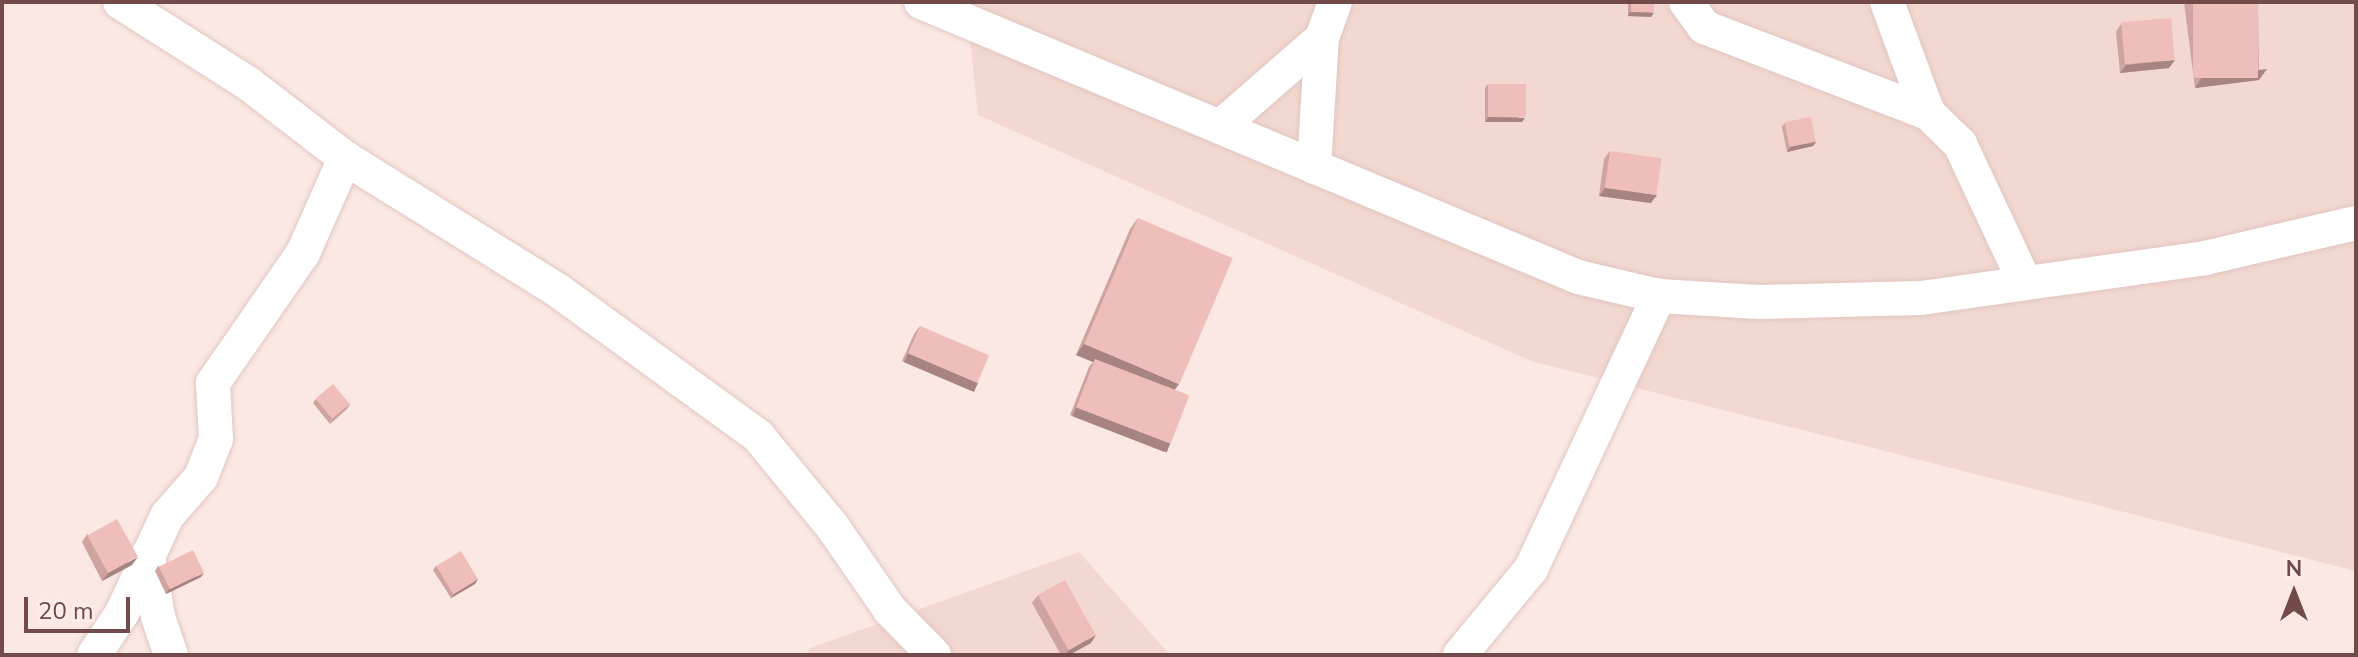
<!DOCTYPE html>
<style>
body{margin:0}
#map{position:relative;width:2358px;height:657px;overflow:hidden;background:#fbe8e2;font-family:"Nunito Sans",sans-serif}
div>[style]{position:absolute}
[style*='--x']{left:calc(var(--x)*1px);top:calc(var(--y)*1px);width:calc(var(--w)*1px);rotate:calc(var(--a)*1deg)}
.residential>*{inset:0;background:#f2d8d0}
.roads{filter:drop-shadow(0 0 2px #e1c5c1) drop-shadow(0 0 2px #e1c5c1)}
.minor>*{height:34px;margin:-17px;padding:0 17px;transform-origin:17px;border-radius:17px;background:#fff}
.wall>*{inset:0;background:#cea3a0}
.shaded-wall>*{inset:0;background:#a78482;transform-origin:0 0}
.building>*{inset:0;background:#efbdba;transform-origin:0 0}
span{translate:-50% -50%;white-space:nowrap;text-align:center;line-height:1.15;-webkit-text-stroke:8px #feede7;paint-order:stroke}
.frame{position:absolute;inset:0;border:4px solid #714a49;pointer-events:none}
.north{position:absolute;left:2254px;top:553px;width:80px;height:80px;-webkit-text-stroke:6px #feede7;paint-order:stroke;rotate:0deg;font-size:22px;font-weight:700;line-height:32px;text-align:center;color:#714a49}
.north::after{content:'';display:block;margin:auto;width:28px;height:36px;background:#714a49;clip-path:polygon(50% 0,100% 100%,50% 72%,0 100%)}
.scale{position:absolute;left:24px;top:597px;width:106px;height:36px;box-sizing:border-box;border:4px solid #714a49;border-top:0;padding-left:10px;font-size:24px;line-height:28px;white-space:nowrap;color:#714a49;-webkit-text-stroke:6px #feede7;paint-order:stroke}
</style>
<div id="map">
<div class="residential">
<div style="clip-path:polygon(966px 2px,2356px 2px,2356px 571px,1531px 361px,978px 115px)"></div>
<div style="clip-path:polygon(1079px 552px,1170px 655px,806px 655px,810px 648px)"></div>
</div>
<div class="roads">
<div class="minor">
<div style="--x:120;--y:2;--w:153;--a:32.4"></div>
<div style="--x:249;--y:84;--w:121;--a:37.6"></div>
<div style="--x:345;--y:158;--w:253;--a:31.9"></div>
<div style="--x:560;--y:292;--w:245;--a:36"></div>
<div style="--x:758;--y:436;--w:117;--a:50.6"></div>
<div style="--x:832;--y:526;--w:102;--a:55.4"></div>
<div style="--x:890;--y:610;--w:63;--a:45.6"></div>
<div style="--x:921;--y:2;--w:712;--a:22.71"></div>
<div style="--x:1578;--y:277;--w:83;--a:13.2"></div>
<div style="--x:1659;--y:296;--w:100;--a:3.4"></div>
<div style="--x:1759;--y:302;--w:162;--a:-1.4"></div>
<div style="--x:1921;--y:298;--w:287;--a:-8"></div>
<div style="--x:2205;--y:258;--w:155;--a:-13.1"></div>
<div style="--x:1686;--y:2;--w:31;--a:54"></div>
<div style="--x:1704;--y:27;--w:240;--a:21"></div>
<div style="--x:1928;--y:113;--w:45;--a:44.1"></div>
<div style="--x:1960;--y:144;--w:153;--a:64.9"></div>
<div style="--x:1887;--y:2;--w:118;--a:69.7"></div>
<div style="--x:1220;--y:127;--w:135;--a:-41.1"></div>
<div style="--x:1314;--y:167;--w:129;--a:-86.5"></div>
<div style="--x:1322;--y:38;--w:38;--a:-70"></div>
<div style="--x:148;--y:555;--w:63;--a:80.8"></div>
<div style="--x:158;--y:617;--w:40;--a:71.1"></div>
<div style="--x:94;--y:655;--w:50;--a:-56.3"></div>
<div style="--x:122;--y:613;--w:107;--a:-65.1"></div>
<div style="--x:167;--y:516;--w:52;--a:-48.9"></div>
<div style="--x:201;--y:477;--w:41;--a:-68.5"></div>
<div style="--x:216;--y:439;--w:56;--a:-93.1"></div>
<div style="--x:213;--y:383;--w:158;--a:-55.3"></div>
<div style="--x:303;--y:253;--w:104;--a:-66.1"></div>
<div style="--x:1460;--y:655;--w:112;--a:-50.5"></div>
<div style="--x:1531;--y:569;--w:302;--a:-64.9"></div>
</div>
</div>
<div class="wall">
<div style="clip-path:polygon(1628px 2px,1654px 2px,1651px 17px,1628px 16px)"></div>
<div style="clip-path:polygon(2184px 2px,2258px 2px,2259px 80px,2195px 88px)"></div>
<div style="clip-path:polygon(2121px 24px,2169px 68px,2120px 73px,2116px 32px)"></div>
<div style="clip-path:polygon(1488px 84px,1522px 122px,1485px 122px,1485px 88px)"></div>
<div style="clip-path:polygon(1785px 123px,1816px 142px,1813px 146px,1787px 152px,1782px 127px)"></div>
<div style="clip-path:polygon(1610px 151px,1651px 203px,1599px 196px,1604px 159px)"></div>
<div style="clip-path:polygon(1138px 218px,1175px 390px,1164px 452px,1070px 415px,1089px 367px,1093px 362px,1076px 355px,1130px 229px)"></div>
<div style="clip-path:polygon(920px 326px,978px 383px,972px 391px,902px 361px,914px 334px)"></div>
<div style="clip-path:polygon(316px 399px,350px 404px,347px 409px,330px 424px,313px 403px)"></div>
<div style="clip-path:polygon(87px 534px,132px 565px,102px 581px,82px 542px)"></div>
<div style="clip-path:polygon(158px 566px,201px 577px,166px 594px,155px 571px)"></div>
<div style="clip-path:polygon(436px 566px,478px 579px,475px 584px,451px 598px,433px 570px)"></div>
<div style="clip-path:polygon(1038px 595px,1091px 643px,1069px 655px,1061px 655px,1032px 603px)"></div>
</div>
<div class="shaded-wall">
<div style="clip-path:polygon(1630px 12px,1654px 13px,1651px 17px,1628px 16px)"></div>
<div style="clip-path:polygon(2175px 60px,2169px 68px,2120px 73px,2126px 65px)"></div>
<div style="clip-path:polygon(2267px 69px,2259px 80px,2195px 88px,2202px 77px)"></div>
<div style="clip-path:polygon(1488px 117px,1525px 118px,1522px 122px,1485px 122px)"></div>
<div style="clip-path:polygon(1816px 142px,1813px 146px,1787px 152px,1790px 147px)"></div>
<div style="clip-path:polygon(1605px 188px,1657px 195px,1651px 203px,1599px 196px)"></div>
<div style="clip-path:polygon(1084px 344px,1179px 384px,1171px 395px,1095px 359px,1093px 362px,1076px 355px)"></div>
<div style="left:908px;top:353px;width:76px;height:10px;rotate:23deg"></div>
<div style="left:1076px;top:407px;width:101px;height:10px;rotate:21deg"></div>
<div style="clip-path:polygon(138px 557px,132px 565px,102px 581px,108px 573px)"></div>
<div style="clip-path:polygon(204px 573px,201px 577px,166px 594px,169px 589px)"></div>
<div style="clip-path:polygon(478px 579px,475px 584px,451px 598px,454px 594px)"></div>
<div style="clip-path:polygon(1096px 635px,1091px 643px,1069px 655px,1065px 655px,1068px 651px)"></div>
</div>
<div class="building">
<div style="left:1631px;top:2px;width:23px;height:10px"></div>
<div style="left:2193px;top:2px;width:65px;height:76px"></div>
<div style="left:2171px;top:18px;width:42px;height:50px;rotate:85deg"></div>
<div style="left:1488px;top:84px;width:38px;height:33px"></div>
<div style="left:1811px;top:117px;width:25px;height:27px;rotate:79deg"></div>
<div style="left:1610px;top:151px;width:52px;height:37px;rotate:8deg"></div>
<div style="left:1138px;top:218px;width:103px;height:137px;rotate:23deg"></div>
<div style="left:920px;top:326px;width:75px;height:30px;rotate:23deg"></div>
<div style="left:1095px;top:359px;width:101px;height:52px;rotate:21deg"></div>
<div style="left:333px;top:384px;width:26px;height:23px;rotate:50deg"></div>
<div style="left:117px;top:519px;width:43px;height:34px;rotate:61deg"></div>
<div style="left:193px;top:550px;width:25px;height:38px;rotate:64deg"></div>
<div style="left:461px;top:551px;width:33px;height:29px;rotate:59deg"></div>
<div style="left:1065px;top:580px;width:63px;height:31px;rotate:61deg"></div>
</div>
<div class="frame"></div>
<div class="north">N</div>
<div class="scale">20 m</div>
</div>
